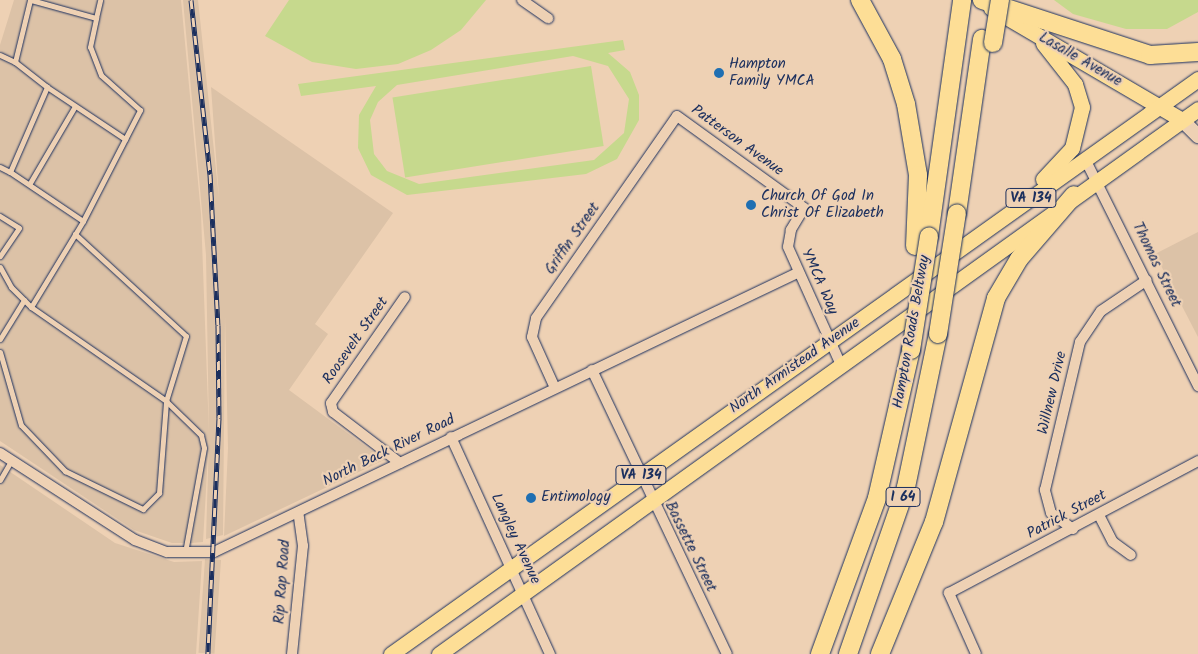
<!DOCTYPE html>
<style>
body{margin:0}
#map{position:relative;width:1198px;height:654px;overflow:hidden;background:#eed1b4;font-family:Kalam,sans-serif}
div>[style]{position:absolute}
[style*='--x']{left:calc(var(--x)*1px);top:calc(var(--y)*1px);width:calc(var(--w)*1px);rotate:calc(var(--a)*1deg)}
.built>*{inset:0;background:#dcc2a7;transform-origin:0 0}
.green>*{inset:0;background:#c6d98d;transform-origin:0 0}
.roads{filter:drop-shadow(0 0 1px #1b2f5e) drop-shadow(0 0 1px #1b2f5e)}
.service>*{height:5px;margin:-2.5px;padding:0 2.5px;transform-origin:2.5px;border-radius:2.5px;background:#eed1b4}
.minor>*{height:10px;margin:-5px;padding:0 5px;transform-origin:5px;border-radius:5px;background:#eed1b4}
.secondary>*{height:14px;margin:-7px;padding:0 7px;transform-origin:7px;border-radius:7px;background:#eed1b4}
.primary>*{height:15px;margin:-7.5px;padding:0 7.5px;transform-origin:7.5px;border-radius:7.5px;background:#fdde96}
.motorway>*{height:18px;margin:-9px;padding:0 9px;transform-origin:9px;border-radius:9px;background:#fdde96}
.rail>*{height:5px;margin-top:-2.5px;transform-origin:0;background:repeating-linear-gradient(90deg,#eed1b4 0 9px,#1b2f5e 0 18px);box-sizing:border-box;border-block:1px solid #1b2f5e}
.bridges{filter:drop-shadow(0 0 1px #1b2f5e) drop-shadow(0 0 1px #1b2f5e)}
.motorway-bridge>*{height:18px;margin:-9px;padding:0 9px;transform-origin:9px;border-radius:9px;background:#fdde96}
.dots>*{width:14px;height:14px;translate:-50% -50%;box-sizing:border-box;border:2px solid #eed1b4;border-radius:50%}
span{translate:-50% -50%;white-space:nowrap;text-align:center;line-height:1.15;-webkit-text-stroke:4.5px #eed1b4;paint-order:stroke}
.shield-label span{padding:1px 4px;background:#eed1b4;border:1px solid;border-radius:4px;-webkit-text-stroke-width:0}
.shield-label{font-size:14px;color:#1b2f5e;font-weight:700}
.street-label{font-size:15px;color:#1b2f5e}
.poi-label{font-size:15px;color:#1b2f5e}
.left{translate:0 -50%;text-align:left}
</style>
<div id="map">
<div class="built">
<div style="clip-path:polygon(14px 0,181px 0,201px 214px,209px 433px,206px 255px,183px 0,198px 0,219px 198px,211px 87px,393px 213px,315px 324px,328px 334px,289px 390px,384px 460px,224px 536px,228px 448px,225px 317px,223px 535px,206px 539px,209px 437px,203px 542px,192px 543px,172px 543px,134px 530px,0 441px,0 45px)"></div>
<div style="clip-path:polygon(1198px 232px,1198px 337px,1155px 254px)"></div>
<div style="clip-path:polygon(0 465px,115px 543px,174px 562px,202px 561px,196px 654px,0 654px)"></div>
<div style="left:221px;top:560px;width:94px;height:16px;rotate:94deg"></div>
</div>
<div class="green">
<div style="clip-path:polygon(289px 0,486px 0,461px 30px,431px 50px,398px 64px,356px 69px,312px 62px,265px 36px)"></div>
<div style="clip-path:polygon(1054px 0,1198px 0,1198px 12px,1167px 29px,1126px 29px,1073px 14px)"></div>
<div style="clip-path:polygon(evenodd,623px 40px,625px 50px,608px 53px,630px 72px,639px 95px,639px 120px,617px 159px,586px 174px,407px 195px,371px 175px,358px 148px,359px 115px,376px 86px,301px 96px,298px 84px,623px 40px,573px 56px,608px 66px,629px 99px,624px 133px,594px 160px,419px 184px,387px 171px,374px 154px,370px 120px,378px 102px,397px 85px,573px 56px)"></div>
<div style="left:591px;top:66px;width:81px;height:201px;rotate:81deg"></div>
</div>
<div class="roads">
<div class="service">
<div style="--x:31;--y:0;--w:67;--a:15.5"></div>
<div style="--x:96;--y:18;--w:18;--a:-77"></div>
<div style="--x:0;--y:55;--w:17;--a:25"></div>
<div style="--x:15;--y:62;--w:64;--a:-76.4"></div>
<div style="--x:47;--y:87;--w:94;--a:33.7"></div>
<div style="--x:0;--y:167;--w:11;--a:27"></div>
<div style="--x:30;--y:183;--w:89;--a:-59.7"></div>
<div style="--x:0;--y:216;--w:22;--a:32"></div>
<div style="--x:19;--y:228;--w:34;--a:124"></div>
<div style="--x:83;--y:221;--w:125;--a:-62.8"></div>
<div style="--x:140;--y:110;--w:52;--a:-138.1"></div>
<div style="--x:101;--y:75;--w:30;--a:-111"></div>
<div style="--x:90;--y:47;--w:30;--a:-78"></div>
<div style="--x:0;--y:267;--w:23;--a:61"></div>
<div style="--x:11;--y:287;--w:28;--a:45"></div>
<div style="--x:31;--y:307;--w:100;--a:-58.8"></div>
<div style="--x:83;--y:221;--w:88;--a:-146.1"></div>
<div style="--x:10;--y:172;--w:93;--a:-66.5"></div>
<div style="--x:47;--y:87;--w:41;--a:-142"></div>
<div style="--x:31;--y:307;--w:165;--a:34.8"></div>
<div style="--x:166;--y:401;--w:68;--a:-72.9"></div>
<div style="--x:186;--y:336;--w:151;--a:-137.4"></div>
<div style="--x:0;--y:339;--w:46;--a:-58.4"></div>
<div style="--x:0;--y:352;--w:76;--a:74"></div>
<div style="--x:21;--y:425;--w:64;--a:46.3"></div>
<div style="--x:65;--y:471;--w:87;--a:26"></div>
<div style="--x:143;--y:509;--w:23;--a:-45"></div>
<div style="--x:159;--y:493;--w:92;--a:-85.6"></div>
<div style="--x:166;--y:401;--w:49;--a:44.2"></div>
<div style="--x:201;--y:435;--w:13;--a:77"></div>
<div style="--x:204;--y:448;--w:107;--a:100.3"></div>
<div style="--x:0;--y:480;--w:22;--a:-60"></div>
</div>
<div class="minor">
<div style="--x:522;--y:0;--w:32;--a:35"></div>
<div style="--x:1085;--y:159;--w:254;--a:63.5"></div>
<div style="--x:592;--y:370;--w:314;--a:64.6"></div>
<div style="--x:555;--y:388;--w:56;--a:-114.3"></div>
<div style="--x:532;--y:337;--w:19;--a:-78"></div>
<div style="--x:536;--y:318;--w:246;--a:-55.1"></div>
<div style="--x:677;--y:116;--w:157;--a:35.9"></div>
<div style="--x:804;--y:208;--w:26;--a:121"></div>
<div style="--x:791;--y:230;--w:17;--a:100"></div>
<div style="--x:788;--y:247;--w:132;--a:65.8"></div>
<div style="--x:451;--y:437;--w:239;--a:65.5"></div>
<div style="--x:0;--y:453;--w:161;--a:32.8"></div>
<div style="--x:135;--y:540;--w:34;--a:21"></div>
<div style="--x:167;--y:552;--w:47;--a:0"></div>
<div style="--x:214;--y:552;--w:646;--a:-25.57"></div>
<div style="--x:400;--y:463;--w:84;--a:-142.7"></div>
<div style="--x:333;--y:412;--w:9;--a:-103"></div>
<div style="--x:331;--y:403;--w:129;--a:-55.1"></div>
<div style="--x:1099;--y:515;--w:30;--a:63"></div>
<div style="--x:1113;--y:542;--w:22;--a:36"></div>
<div style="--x:1073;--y:529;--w:27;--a:-144"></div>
<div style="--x:1051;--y:513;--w:24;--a:-105"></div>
<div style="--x:1045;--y:490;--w:152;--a:-76.7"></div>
<div style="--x:1080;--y:342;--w:37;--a:-56"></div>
<div style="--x:1101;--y:311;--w:55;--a:-34"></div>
<div style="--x:292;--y:654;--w:109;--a:-84.2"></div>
<div style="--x:303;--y:546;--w:34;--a:-98"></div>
<div style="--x:976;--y:654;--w:67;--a:-113.9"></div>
<div style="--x:949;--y:593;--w:282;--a:-27.9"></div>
</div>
<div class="secondary">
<div style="--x:1182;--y:120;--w:23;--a:45"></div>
</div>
<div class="primary">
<div style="--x:991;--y:8;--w:221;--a:30.4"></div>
<div style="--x:1043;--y:179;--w:42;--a:-46.9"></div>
<div style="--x:1072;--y:148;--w:42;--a:-76.3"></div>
<div style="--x:1082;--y:107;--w:24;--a:-107"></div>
<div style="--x:1075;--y:84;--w:52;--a:-128"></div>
<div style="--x:391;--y:654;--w:991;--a:-35.47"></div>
<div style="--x:439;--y:654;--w:934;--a:-35.68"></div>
</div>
<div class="motorway">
<div style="--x:860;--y:0;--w:67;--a:61.5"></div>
<div style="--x:892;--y:59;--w:47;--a:72.7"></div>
<div style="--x:906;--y:104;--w:72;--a:80.4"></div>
<div style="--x:918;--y:175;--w:71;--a:92.4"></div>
<div style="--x:982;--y:0;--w:177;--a:18.1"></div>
<div style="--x:1150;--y:55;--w:48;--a:-3.6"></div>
<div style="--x:957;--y:213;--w:176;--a:-81.8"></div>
<div style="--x:929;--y:236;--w:238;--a:-82"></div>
<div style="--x:820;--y:654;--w:166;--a:-69.9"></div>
<div style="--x:877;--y:498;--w:152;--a:-77.1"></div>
<div style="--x:848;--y:654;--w:177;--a:-70.8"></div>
<div style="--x:906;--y:487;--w:156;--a:-78.2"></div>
<div style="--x:880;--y:654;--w:143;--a:-67.8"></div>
<div style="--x:934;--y:522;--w:232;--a:-74.5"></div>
<div style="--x:996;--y:298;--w:45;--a:-59.5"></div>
<div style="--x:1019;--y:259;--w:84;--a:-49.3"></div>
</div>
</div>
<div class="rail">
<div style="--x:191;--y:0;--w:175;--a:83.8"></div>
<div style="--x:210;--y:174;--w:151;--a:87"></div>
<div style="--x:218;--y:325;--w:93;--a:89.4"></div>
<div style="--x:219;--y:418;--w:236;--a:92.7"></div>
</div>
<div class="bridges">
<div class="motorway-bridge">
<div style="--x:993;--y:43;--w:44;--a:-80.8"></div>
<div style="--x:938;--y:334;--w:122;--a:-81.1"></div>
<div style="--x:911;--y:350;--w:115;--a:-81"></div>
</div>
</div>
<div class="dots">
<div style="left:719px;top:73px;background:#1f6fb2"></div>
<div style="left:751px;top:205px;background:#1f6fb2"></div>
<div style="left:531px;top:498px;background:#1f6fb2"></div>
</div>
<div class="shield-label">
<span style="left:1031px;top:198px">VA 134</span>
<span style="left:641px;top:475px">VA 134</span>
<span style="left:903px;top:497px">I 64</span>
</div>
<div class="street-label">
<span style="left:1080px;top:60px;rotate:30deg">Lasalle Avenue</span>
<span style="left:737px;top:141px;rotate:36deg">Patterson Avenue</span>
<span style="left:573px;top:239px;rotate:-55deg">Griffin Street</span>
<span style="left:1156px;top:265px;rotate:64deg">Thomas Street</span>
<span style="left:819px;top:282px;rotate:66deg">YMCA Way</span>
<span style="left:912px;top:332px;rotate:-80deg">Hampton Roads Beltway</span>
<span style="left:356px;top:341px;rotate:-55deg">Roosevelt Street</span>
<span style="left:795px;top:366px;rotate:-35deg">North Armistead Avenue</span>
<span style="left:1053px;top:393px;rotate:-77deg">Willnew Drive</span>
<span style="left:389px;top:451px;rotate:-26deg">North Back River Road</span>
<span style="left:1067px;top:515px;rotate:-28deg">Patrick Street</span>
<span style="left:515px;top:539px;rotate:65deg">Langley Avenue</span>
<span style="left:690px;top:547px;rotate:64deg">Bassette Street</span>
<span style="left:283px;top:582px;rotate:-86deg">Rip Rap Road</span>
</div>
<div class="poi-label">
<span class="left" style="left:729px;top:73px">Hampton<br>Family YMCA</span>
<span class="left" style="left:761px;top:205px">Church Of God In<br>Christ Of Elizabeth</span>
<span class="left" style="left:541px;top:498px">Entimology</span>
</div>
</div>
